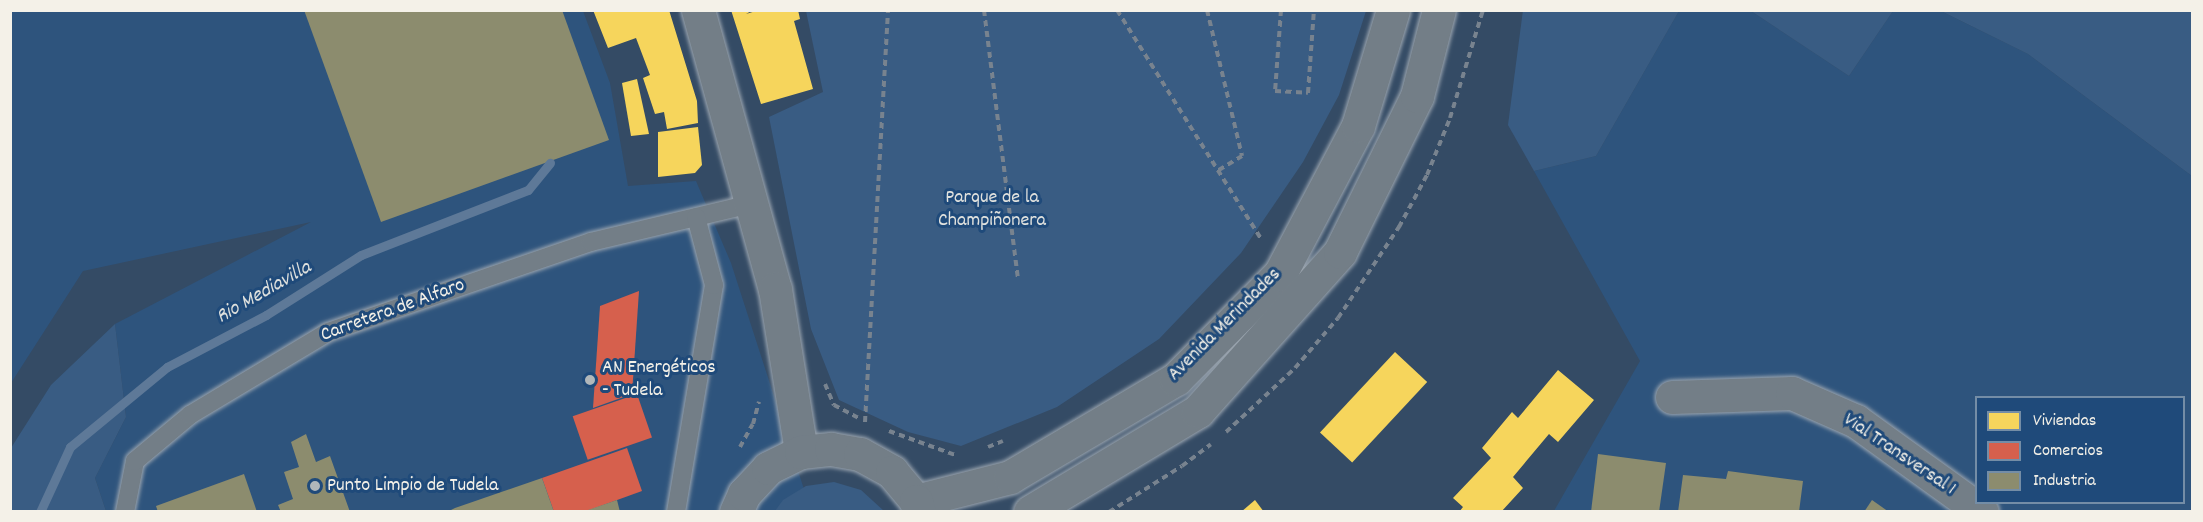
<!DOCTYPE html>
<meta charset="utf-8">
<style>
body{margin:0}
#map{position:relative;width:2203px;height:522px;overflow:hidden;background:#344b65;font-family:Dekko,sans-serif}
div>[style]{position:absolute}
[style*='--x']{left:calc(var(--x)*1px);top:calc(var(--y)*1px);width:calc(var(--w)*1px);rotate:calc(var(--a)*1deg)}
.built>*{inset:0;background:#2e547d}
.green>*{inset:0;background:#395c83}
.homes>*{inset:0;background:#f6d55c;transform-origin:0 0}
.shops>*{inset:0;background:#d6604d;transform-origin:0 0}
.industry>*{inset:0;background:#8c8c6e}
.stream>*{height:9px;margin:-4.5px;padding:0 4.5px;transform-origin:4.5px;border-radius:4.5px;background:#5e7998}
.path>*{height:4px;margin-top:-2px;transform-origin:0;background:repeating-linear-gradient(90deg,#78838f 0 6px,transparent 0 10.5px)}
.roads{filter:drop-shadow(0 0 2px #9ba5af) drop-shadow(0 0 2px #9ba5af)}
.lane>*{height:18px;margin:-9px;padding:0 9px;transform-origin:9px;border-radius:9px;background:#737e87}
.street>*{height:33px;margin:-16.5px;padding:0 16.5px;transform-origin:16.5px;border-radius:16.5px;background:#737e87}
.secondary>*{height:33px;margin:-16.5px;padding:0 16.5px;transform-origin:16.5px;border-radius:16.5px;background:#737e87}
.dots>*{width:16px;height:16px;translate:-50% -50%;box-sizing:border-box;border:3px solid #1f4a7a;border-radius:50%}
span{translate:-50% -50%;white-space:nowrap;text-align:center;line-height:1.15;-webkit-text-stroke:6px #1f4a7a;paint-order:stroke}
.park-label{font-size:20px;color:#e1e2de}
.street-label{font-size:20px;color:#f4f1e8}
.poi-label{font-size:20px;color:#f4f1e8}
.left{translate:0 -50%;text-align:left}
.water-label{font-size:21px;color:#dee0dd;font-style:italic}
.frame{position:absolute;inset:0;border:12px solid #f4f1e8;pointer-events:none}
.legend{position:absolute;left:1975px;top:396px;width:210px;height:108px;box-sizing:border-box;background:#1f4a7a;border:2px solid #748da6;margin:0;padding:8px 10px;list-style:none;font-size:18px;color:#f4f1e8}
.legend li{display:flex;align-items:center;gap:12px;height:30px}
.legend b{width:30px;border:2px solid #748da6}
</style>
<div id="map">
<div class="built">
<div style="clip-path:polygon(11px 11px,583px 11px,610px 83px,628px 186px,696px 181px,731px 263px,811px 511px,106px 511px,95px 478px,126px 417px,115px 324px,311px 222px,83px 271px,11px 383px)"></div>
<div style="clip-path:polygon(evenodd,1679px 11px,1751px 11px,1849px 76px,1893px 11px,1941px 11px,2028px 54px,2192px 176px,2192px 511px,1554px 511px,1640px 361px,1534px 171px,1596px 156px,1679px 11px,1976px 398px,2184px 398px,2184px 502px,1976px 502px,1976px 398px)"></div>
</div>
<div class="green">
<div style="clip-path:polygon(1523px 10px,1679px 11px,1596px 156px,1534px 171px,1508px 125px)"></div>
<div style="clip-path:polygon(806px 11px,806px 10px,1366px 11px,1339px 95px,1303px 162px,1241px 253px,1159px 339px,1057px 407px,961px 446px,908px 432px,839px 400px,811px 329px,769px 117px,823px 92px)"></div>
<div style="clip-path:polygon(1751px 11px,1893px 11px,1849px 76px)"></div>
<div style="clip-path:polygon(1941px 11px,2192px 11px,2192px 176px,2028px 54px)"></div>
<div style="clip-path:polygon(115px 324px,126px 417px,95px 478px,106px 511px,11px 511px,11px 448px,51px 385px)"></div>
<div style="clip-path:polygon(834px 482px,861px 490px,884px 511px,775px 511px,783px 500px,806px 486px)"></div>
</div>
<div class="homes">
<div style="clip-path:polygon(593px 10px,669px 10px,697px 101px,698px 123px,667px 129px,664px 112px,655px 114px,643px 78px,650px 75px,636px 38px,608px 48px)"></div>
<div style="clip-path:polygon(731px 10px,753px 10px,746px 14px,759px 10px,798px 10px,800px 19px,794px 21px,813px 89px,761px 104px)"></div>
<div style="clip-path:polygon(637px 79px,649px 134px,631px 136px,622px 83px)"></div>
<div style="clip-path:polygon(698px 127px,702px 165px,695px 173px,658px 177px,658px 132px)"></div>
<div style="left:1395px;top:352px;width:44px;height:110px;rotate:43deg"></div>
<div style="clip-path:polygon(1558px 370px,1594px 400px,1558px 442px,1549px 434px,1513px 477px,1523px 488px,1501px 512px,1459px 512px,1463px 507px,1453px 498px,1491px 458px,1482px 448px,1512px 412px,1518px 418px)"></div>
<div style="clip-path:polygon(1255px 500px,1264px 512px,1241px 512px)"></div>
</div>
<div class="shops">
<div style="clip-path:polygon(639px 291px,632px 394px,593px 408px,600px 306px)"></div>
<div style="left:637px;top:394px;width:46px;height:68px;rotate:71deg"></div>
<div style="clip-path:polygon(627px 448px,642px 491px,584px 512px,554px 512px,542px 478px)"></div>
</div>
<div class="industry">
<div style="clip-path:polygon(304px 10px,562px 10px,609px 140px,381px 222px)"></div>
<div style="clip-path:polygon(306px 434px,316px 462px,330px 456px,350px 512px,281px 512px,278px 505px,293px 499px,284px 472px,299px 467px,291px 442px)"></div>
<div style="clip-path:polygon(1598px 454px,1666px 463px,1659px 512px,1591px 512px)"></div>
<div style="clip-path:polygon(1728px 471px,1803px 481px,1799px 512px,1678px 512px,1683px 475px,1726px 479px)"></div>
<div style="clip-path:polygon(244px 474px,257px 512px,158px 512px,156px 506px)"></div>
<div style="clip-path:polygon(542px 478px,554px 512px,447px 512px,455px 508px)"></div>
<div style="clip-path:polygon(617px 500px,620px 512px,585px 512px,585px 511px)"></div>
<div style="clip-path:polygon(1872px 500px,1889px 512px,1864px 512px)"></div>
</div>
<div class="stream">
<div style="--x:40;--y:512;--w:72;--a:-65.2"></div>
<div style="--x:70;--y:447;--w:126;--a:-39.5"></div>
<div style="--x:167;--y:367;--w:112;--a:-27.7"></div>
<div style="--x:266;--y:315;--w:112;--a:-32.3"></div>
<div style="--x:361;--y:255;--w:179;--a:-21.3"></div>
<div style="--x:528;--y:190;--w:35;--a:-51"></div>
</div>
<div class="path">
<div style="--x:984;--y:10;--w:271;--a:82.8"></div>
<div style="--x:1117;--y:10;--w:271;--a:57.8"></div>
<div style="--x:1207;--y:10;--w:150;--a:76.5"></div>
<div style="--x:1242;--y:156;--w:29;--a:149"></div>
<div style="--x:1281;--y:10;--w:81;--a:94.2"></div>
<div style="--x:1275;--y:91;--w:33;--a:3"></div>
<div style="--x:1308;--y:93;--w:83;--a:-85.9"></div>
<div style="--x:825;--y:384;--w:23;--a:67"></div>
<div style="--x:834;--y:405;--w:30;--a:28"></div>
<div style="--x:865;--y:422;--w:413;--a:-86.8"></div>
<div style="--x:889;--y:431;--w:73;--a:19.9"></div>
<div style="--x:1226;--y:432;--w:94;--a:-42.8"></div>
<div style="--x:1295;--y:368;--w:66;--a:-49.3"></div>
<div style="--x:1338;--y:318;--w:110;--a:-56.2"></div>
<div style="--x:1399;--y:227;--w:59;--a:-61.7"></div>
<div style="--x:1427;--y:175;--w:61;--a:-68"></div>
<div style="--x:1450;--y:118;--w:113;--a:-73"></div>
<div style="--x:740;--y:447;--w:26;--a:-61"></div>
<div style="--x:753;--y:424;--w:23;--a:-75"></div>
<div style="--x:988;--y:447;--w:16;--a:-22"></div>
<div style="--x:1109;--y:512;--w:86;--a:-32.2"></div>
<div style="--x:1182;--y:466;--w:36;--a:-37"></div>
</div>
<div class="roads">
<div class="lane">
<div style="--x:125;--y:512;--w:52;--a:-78.9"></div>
<div style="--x:135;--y:461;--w:72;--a:-39.9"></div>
<div style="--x:190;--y:415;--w:161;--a:-31"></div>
<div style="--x:328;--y:332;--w:278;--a:-18.9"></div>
<div style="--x:591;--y:242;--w:164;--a:-13.4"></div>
<div style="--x:676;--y:512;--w:230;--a:-80.5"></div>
<div style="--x:714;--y:285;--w:70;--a:-104.8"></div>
</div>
<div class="street">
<div style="--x:1672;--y:397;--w:120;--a:-1.9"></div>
<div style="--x:1792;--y:393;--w:70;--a:23.6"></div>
<div style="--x:1856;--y:421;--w:155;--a:35.8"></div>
</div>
<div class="secondary">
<div style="--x:698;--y:10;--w:289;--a:74.6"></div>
<div style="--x:775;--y:289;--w:165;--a:80.9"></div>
<div style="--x:916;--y:501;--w:97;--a:-14.3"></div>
<div style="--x:1010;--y:477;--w:193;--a:-30.6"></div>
<div style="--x:1176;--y:379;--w:148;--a:-45.3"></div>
<div style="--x:1280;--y:274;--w:167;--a:-62.2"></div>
<div style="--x:1358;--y:126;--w:121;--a:-73.2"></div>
<div style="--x:736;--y:512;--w:20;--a:-66"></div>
<div style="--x:744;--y:494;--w:35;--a:-47"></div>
<div style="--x:768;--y:468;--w:37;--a:-26"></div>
<div style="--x:801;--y:452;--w:30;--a:-6"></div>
<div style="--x:831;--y:449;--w:29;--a:10"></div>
<div style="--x:860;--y:454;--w:37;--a:29"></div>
<div style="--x:892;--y:472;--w:38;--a:50"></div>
<div style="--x:916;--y:501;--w:11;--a:75"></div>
<div style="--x:1030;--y:512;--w:196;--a:-31"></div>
<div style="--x:1198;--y:411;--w:213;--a:-48.2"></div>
<div style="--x:1340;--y:252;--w:174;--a:-63.7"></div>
<div style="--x:1417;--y:96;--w:89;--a:-75.7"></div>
</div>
</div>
<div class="dots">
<div style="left:590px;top:380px;background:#b1b7ba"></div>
<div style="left:315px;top:486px;background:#b1b7ba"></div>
</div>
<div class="park-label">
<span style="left:992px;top:210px">Parque de la<br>Champiñonera</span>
</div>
<div class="street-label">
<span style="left:393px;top:311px;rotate:-20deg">Carretera de Alfaro</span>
<span style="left:1225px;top:325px;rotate:-45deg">Avenida Merindades</span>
<span style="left:1899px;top:455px;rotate:34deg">Vial Transversal 1</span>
</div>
<div class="poi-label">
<span class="left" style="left:602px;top:380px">AN Energéticos<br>- Tudela</span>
<span class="left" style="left:327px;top:486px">Punto Limpio de Tudela</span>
</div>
<div class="water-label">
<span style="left:264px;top:293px;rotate:-30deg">Rio Mediavilla</span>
</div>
<div class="frame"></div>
<ul class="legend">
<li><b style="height:16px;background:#f6d55c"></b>Viviendas</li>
<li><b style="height:16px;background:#d6604d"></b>Comercios</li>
<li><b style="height:16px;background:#8c8c6e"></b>Industria</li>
</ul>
</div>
